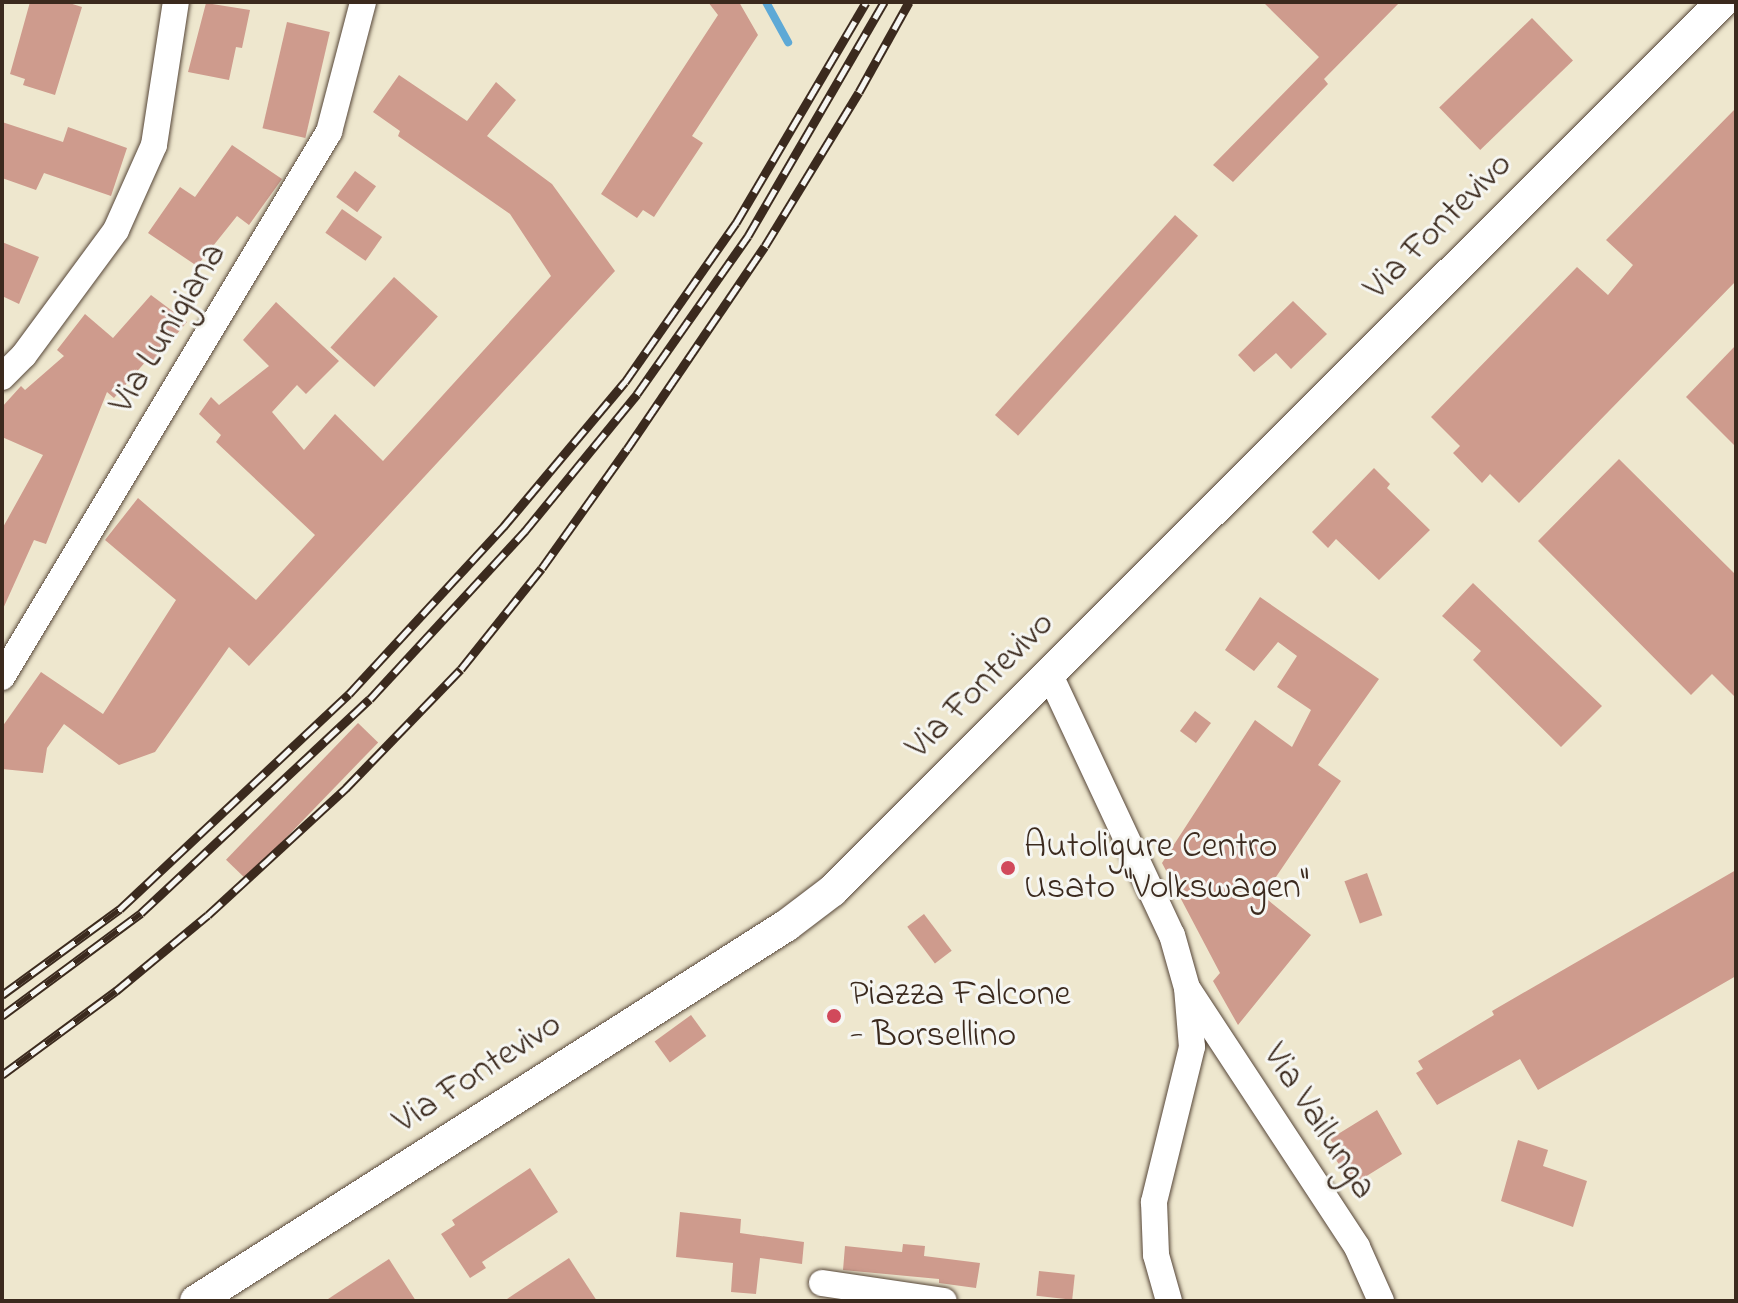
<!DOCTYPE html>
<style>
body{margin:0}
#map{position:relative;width:1738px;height:1303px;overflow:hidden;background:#eee7ce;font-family:"Indie Flower",sans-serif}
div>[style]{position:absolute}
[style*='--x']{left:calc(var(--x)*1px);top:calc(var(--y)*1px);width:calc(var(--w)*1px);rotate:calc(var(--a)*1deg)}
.stream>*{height:8px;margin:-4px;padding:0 4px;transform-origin:4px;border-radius:4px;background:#5ea9d6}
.building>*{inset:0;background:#ce9b8d;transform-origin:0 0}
.roads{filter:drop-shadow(0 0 2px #564638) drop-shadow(0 0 2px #564638)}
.minor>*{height:26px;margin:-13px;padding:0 13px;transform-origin:13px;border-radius:13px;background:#fff}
.tertiary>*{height:32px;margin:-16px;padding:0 16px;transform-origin:16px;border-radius:16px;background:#fff}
.rail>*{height:9px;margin-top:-4.5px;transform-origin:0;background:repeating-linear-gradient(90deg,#f6f6f2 0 18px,#3b2a1e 0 36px);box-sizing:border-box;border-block:2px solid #3b2a1e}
.dots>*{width:22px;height:22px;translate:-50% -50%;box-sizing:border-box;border:4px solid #f6f6f2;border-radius:50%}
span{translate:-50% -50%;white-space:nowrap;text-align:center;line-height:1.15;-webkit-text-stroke:6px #f6f6f2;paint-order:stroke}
.street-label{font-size:36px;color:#3b2a1e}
.poi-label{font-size:36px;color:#3b2a1e}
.left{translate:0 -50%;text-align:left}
.frame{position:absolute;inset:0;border:4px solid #3b2a1e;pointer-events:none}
</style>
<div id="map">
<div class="stream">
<div style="--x:766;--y:2;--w:46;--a:61.2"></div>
</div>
<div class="building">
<div style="clip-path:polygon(30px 2px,66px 2px,82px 7px,55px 95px,23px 85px,25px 79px,10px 74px)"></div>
<div style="clip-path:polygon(708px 2px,739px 2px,758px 35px,692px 136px,703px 143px,654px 217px,643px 210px,637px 218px,601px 194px,718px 15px)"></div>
<div style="clip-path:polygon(1263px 2px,1400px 2px,1324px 79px,1328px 84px,1233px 182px,1213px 165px,1319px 57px)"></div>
<div style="clip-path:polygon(206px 3px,250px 10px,242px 48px,236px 47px,229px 80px,188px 72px)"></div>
<div style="left:1532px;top:18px;width:59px;height:129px;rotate:46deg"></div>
<div style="left:287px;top:22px;width:44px;height:109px;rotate:13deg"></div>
<div style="clip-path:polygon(399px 75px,467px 121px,496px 82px,516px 100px,487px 136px,552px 184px,615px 271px,249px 666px,229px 647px,155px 752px,119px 765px,64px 724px,47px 748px,43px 773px,2px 769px,2px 727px,41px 672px,103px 714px,176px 600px,105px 540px,138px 498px,256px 600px,315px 535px,216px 442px,221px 435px,199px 414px,211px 397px,219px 405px,269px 366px,243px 340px,276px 302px,339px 361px,306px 394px,297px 385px,272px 412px,304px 450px,335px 414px,383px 461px,551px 276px,510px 214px,398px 136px,400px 131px,373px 112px)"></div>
<div style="clip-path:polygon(1736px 108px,1736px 281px,1519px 503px,1490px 474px,1482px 483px,1453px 453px,1460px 446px,1431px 417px,1577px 267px,1608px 295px,1633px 265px,1606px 240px)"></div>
<div style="clip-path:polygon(2px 122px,63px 142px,68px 127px,127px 148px,111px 196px,44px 173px,36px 190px,2px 178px)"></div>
<div style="clip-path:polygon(232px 145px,282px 179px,249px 225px,237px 216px,197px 266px,148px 233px,180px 187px,195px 197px)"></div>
<div style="left:355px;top:171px;width:26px;height:32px;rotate:36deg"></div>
<div style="left:342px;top:209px;width:49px;height:29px;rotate:35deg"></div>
<div style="left:1175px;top:215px;width:31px;height:269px;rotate:42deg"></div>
<div style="clip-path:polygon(2px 242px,39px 257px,19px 304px,2px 296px)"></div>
<div style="left:394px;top:277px;width:59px;height:95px;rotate:42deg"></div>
<div style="clip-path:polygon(151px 295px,187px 322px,152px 363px,147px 360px,114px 398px,107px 392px,46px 544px,34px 540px,2px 611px,2px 529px,43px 455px,2px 437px,2px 407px,21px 386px,25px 390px,64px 356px,57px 350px,85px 314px,113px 338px)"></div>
<div style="clip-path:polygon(1293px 301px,1327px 334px,1291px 369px,1276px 353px,1254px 372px,1238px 355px)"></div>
<div style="clip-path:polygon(1736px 345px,1736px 447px,1686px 397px)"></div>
<div style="clip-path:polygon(1619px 459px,1736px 575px,1736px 698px,1712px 674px,1691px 695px,1538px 541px)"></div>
<div style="clip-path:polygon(1374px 468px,1390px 484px,1387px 488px,1430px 530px,1379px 580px,1336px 539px,1328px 548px,1312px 532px)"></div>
<div style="clip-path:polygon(1473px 583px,1602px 706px,1561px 747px,1473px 660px,1481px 651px,1442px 616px)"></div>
<div style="clip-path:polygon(1260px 597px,1379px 679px,1318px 765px,1341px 781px,1263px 896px,1311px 935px,1238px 1025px,1213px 981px,1220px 973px,1162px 863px,1255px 720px,1292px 747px,1311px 710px,1277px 687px,1297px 656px,1278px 642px,1254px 671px,1225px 650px)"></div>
<div style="left:1195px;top:711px;width:20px;height:25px;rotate:37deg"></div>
<div style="left:358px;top:723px;width:28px;height:190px;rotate:44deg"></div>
<div style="clip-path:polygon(1736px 870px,1736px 976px,1538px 1090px,1520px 1059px,1437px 1105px,1416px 1073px,1423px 1069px,1418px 1061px,1494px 1015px,1492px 1011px)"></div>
<div style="left:1367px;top:873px;width:45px;height:24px;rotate:70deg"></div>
<div style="left:924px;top:914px;width:46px;height:21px;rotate:53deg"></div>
<div style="left:691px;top:1015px;width:26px;height:45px;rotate:54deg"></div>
<div style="clip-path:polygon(1377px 1110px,1402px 1154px,1357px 1182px,1351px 1182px,1330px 1151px,1336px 1147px,1330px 1139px)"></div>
<div style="clip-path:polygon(1518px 1140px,1548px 1150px,1543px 1166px,1587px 1181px,1573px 1227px,1501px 1201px)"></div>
<div style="clip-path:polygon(530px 1168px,558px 1212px,482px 1262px,486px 1268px,470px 1278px,441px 1234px,455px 1225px,452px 1220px)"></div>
<div style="clip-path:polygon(680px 1212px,741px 1219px,740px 1233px,804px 1242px,802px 1264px,760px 1258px,756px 1294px,731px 1292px,733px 1263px,676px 1257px)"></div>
<div style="clip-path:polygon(903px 1244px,925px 1246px,924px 1256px,980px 1263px,976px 1288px,939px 1283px,939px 1279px,843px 1270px,845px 1246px,902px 1252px)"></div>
<div style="clip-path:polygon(569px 1258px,597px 1301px,504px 1301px)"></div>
<div style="clip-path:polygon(389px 1259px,416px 1301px,325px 1301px)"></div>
<div style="left:1039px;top:1271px;width:36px;height:25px;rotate:6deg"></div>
</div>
<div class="roads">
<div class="minor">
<div style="--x:2;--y:377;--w:31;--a:-45"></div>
<div style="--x:24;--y:355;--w:155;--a:-53.6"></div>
<div style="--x:116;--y:230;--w:93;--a:-65.9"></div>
<div style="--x:154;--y:145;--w:145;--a:-81.3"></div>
<div style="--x:1049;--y:673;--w:289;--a:64.9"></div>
<div style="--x:1172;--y:935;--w:55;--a:74.2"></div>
<div style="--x:1187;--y:988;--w:59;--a:85.2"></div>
<div style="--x:1192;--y:1047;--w:160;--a:103.8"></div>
<div style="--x:1154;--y:1202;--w:53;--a:87.8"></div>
<div style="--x:1156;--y:1255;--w:48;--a:74.2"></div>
<div style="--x:2;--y:677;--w:636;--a:-59.04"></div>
<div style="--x:329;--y:132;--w:134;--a:-75.3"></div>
<div style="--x:1189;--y:991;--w:306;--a:56.7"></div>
<div style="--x:1357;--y:1247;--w:59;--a:66"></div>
<div style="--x:822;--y:1283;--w:123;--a:8.4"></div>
</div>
<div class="tertiary">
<div style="--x:196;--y:1301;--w:700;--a:-32.46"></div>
<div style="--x:787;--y:925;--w:56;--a:-37.1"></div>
<div style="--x:832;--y:891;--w:1258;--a:-44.97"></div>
</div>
</div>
<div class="rail">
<div style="--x:2;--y:995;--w:146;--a:-36.1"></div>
<div style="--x:120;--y:909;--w:314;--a:-43.2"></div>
<div style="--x:349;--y:694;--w:229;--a:-47.3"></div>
<div style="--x:504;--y:526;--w:188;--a:-50"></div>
<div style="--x:625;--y:382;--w:194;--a:-55.1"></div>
<div style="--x:736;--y:223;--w:256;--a:-59.5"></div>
<div style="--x:2;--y:1016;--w:173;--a:-36.5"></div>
<div style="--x:141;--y:913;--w:313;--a:-43.1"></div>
<div style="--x:370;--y:699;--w:229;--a:-47.3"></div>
<div style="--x:525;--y:531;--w:177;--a:-50.7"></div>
<div style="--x:637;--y:394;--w:193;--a:-54.9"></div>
<div style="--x:748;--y:236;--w:271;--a:-59.8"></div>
<div style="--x:2;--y:1075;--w:142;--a:-36.4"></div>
<div style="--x:116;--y:991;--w:119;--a:-39.6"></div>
<div style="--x:208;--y:915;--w:188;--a:-42.6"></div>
<div style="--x:346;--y:788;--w:165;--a:-46"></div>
<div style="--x:461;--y:669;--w:129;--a:-51.3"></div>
<div style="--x:542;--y:568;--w:146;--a:-54.5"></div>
<div style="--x:627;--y:449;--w:245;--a:-55.8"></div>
<div style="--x:765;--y:246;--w:180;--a:-58.6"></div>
<div style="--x:859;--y:92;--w:103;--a:-60.9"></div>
</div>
<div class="dots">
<div style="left:1008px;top:868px;background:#d1495b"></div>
<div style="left:834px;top:1016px;background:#d1495b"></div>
</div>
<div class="street-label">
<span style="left:1439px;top:227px;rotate:-45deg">Via Fontevivo</span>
<span style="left:169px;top:329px;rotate:-59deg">Via Lunigiana</span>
<span style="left:981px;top:686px;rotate:-45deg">Via Fontevivo</span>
<span style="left:478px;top:1074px;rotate:-33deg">Via Fontevivo</span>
<span style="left:1318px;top:1122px;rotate:57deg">Via Vailunga</span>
</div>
<div class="poi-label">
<span class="left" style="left:1024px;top:868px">Autoligure Centro<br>Usato "Volkswagen"</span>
<span class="left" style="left:850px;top:1016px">Piazza Falcone<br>- Borsellino</span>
</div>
<div class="frame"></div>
</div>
